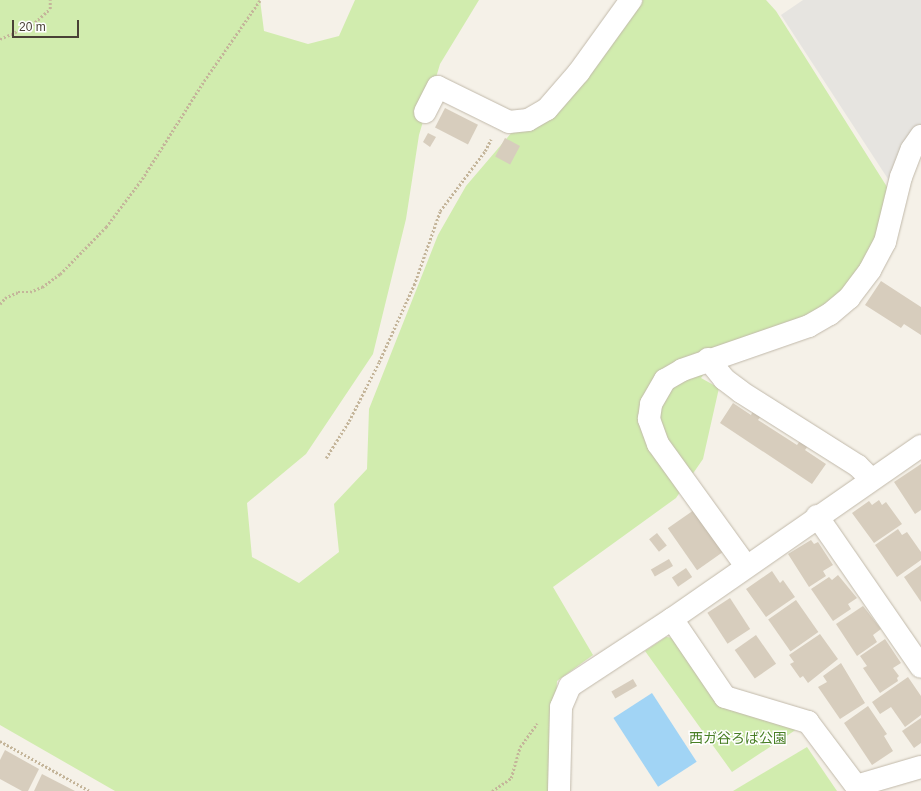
<!DOCTYPE html>
<meta charset="utf-8">
<style>
body{margin:0}
#map{position:relative;width:921px;height:791px;overflow:hidden;background:#f5f1e8;font-family:Helvetica,"Noto Sans JP",sans-serif}
div>[style]{position:absolute}
[style*='--x']{left:calc(var(--x)*1px);top:calc(var(--y)*1px);width:calc(var(--w)*1px);rotate:calc(var(--a)*1deg)}
.green>*{inset:0;background:#d1ecae}
.parking>*{inset:0;background:#e6e4e0}
.water>*{inset:0;background:#a1d4f5;transform-origin:0 0}
.building>*{inset:0;background:#d7cdbd;transform-origin:0 0}
.path>*{height:2.5px;margin-top:-1.25px;transform-origin:0;background:repeating-linear-gradient(90deg,#c4b59a 0 2px,transparent 0 4px)}
.roads{filter:drop-shadow(0 0 1px #c1b9aa) drop-shadow(0 0 1px #c1b9aa)}
.minor>*{height:22px;margin:-11px;padding:0 11px;transform-origin:11px;border-radius:11px;background:#fff}
span{translate:-50% -50%;white-space:nowrap;text-align:center;line-height:1.15;-webkit-text-stroke:3px #fff;paint-order:stroke}
.park-label{font-size:14px;color:#487f25}
.scale{position:absolute;left:12px;top:20px;width:67px;height:18px;box-sizing:border-box;border:2px solid #494136;border-top:0;padding-left:5px;font-size:12px;line-height:14px;white-space:nowrap;color:#494136;-webkit-text-stroke:3px #fff;paint-order:stroke}
</style>
<div id="map">
<div class="green">
<div style="clip-path:polygon(0 0,260px 0,264px 31px,308px 44px,339px 36px,355px 0,479px 0,440px 64px,419px 135px,406px 219px,373px 354px,306px 454px,247px 503px,252px 557px,299px 583px,339px 552px,334px 504px,367px 469px,369px 409px,438px 235px,466px 186px,513px 131px,636px 0,766px 0,776px 11px,889px 190px,879px 233px,849px 286px,803px 322px,723px 347px,701px 378px,719px 388px,703px 459px,676px 498px,553px 587px,593px 655px,557px 681px,552px 791px,115px 791px,0 725px)"></div>
<div style="clip-path:polygon(666px 637px,675px 638px,721px 707px,797px 729px,732px 772px,645px 651px)"></div>
<div style="clip-path:polygon(807px 747px,837px 791px,733px 791px)"></div>
</div>
<div class="parking">
<div style="clip-path:polygon(803px 0,921px 0,921px 126px,890px 182px,781px 15px)"></div>
</div>
<div class="water">
<div style="left:652px;top:693px;width:82px;height:46px;rotate:57deg"></div>
</div>
<div class="building">
<div style="left:445px;top:108px;width:37px;height:22px;rotate:27deg"></div>
<div style="clip-path:polygon(428px 133px,436px 137px,430px 147px,423px 142px)"></div>
<div style="left:505px;top:138px;width:17px;height:21px;rotate:28deg"></div>
<div style="clip-path:polygon(881px 281px,921px 307px,921px 335px,904px 324px,901px 328px,865px 305px)"></div>
<div style="clip-path:polygon(733px 403px,751px 415px,753px 411px,761px 416px,758px 420px,797px 445px,800px 441px,808px 446px,805px 450px,826px 464px,812px 484px,720px 423px)"></div>
<div style="clip-path:polygon(921px 464px,921px 510px,915px 514px,894px 482px)"></div>
<div style="clip-path:polygon(879px 500px,882px 505px,886px 502px,902px 524px,874px 543px,852px 513px,869px 501px,872px 505px)"></div>
<div style="left:694px;top:510px;width:51px;height:32px;rotate:55deg"></div>
<div style="clip-path:polygon(898px 529px,902px 535px,907px 532px,921px 552px,921px 560px,897px 577px,875px 545px)"></div>
<div style="left:657px;top:533px;width:16px;height:10px;rotate:52deg"></div>
<div style="clip-path:polygon(811px 540px,814px 544px,818px 542px,833px 565px,823px 571px,826px 576px,809px 587px,788px 554px)"></div>
<div style="left:669px;top:559px;width:8px;height:21px;rotate:60deg"></div>
<div style="clip-path:polygon(921px 565px,921px 602px,904px 577px)"></div>
<div style="left:686px;top:568px;width:11px;height:17px;rotate:56deg"></div>
<div style="clip-path:polygon(772px 571px,780px 583px,783px 580px,795px 597px,766px 617px,746px 589px)"></div>
<div style="clip-path:polygon(838px 575px,857px 598px,848px 604px,851px 609px,833px 621px,811px 589px,829px 577px,832px 580px)"></div>
<div style="left:730px;top:598px;width:37px;height:27px;rotate:57deg"></div>
<div style="left:796px;top:600px;width:39px;height:34px;rotate:55deg"></div>
<div style="clip-path:polygon(863px 606px,881px 629px,873px 635px,877px 642px,857px 656px,836px 624px)"></div>
<div style="clip-path:polygon(820px 634px,838px 659px,808px 683px,803px 676px,800px 678px,790px 664px,794px 662px,789px 655px)"></div>
<div style="left:756px;top:635px;width:35px;height:26px;rotate:55deg"></div>
<div style="clip-path:polygon(885px 639px,901px 663px,893px 668px,899px 676px,897px 678px,898px 681px,880px 693px,863px 668px,867px 666px,860px 656px)"></div>
<div style="clip-path:polygon(841px 663px,865px 703px,840px 719px,818px 687px,827px 682px,823px 676px)"></div>
<div style="clip-path:polygon(908px 677px,921px 696px,921px 715px,905px 727px,891px 707px,880px 714px,872px 702px)"></div>
<div style="left:633px;top:679px;width:8px;height:25px;rotate:60deg"></div>
<div style="clip-path:polygon(868px 706px,887px 734px,884px 736px,893px 751px,872px 765px,844px 723px)"></div>
<div style="clip-path:polygon(921px 718px,921px 743px,914px 748px,902px 731px)"></div>
<div style="clip-path:polygon(5px 750px,39px 769px,28px 791px,22px 791px,0 779px,0 760px)"></div>
<div style="clip-path:polygon(42px 774px,75px 791px,34px 791px)"></div>
</div>
<div class="path">
<div style="--x:0;--y:39;--w:35;--a:-24"></div>
<div style="--x:32;--y:25;--w:24;--a:-42"></div>
<div style="--x:50;--y:9;--w:9;--a:-90"></div>
<div style="--x:0;--y:304;--w:8;--a:-50"></div>
<div style="--x:5;--y:298;--w:14;--a:-25"></div>
<div style="--x:18;--y:292;--w:12;--a:0"></div>
<div style="--x:30;--y:292;--w:13;--a:-23"></div>
<div style="--x:42;--y:287;--w:22;--a:-36"></div>
<div style="--x:60;--y:274;--w:66;--a:-45.6"></div>
<div style="--x:106;--y:227;--w:60;--a:-53.1"></div>
<div style="--x:142;--y:179;--w:116;--a:-57.7"></div>
<div style="--x:204;--y:81;--w:98;--a:-55.3"></div>
<div style="--x:326;--y:458;--w:44;--a:-58.1"></div>
<div style="--x:349;--y:421;--w:66;--a:-63"></div>
<div style="--x:379;--y:362;--w:85;--a:-65.6"></div>
<div style="--x:414;--y:285;--w:78;--a:-70.6"></div>
<div style="--x:440;--y:211;--w:75;--a:-53.1"></div>
<div style="--x:485;--y:151;--w:13;--a:-63"></div>
<div style="--x:0;--y:741;--w:103;--a:29.1"></div>
<div style="--x:492;--y:791;--w:23;--a:-34"></div>
<div style="--x:511;--y:778;--w:32;--a:-74"></div>
<div style="--x:520;--y:747;--w:29;--a:-54"></div>
</div>
<div class="roads">
<div class="minor">
<div style="--x:425;--y:112;--w:28;--a:-63"></div>
<div style="--x:438;--y:87;--w:79;--a:26.2"></div>
<div style="--x:509;--y:122;--w:19;--a:-6"></div>
<div style="--x:528;--y:120;--w:22;--a:-30"></div>
<div style="--x:547;--y:109;--w:49;--a:-49.1"></div>
<div style="--x:579;--y:72;--w:89;--a:-54.2"></div>
<div style="--x:708;--y:359;--w:26;--a:51"></div>
<div style="--x:724;--y:379;--w:21;--a:37"></div>
<div style="--x:741;--y:392;--w:138;--a:32.3"></div>
<div style="--x:858;--y:466;--w:18;--a:45"></div>
<div style="--x:817;--y:516;--w:183;--a:55.4"></div>
<div style="--x:746;--y:566;--w:150;--a:-125.8"></div>
<div style="--x:658;--y:444;--w:27;--a:-110"></div>
<div style="--x:649;--y:419;--w:15;--a:-82"></div>
<div style="--x:651;--y:404;--w:28;--a:-60"></div>
<div style="--x:665;--y:380;--w:20;--a:-30"></div>
<div style="--x:682;--y:370;--w:134;--a:-19.1"></div>
<div style="--x:809;--y:326;--w:24;--a:-30"></div>
<div style="--x:830;--y:314;--w:25;--a:-40"></div>
<div style="--x:849;--y:298;--w:35;--a:-53"></div>
<div style="--x:870;--y:270;--w:32;--a:-62"></div>
<div style="--x:885;--y:242;--w:67;--a:-76.2"></div>
<div style="--x:901;--y:177;--w:30;--a:-69"></div>
<div style="--x:912;--y:149;--w:16;--a:-55"></div>
<div style="--x:672;--y:619;--w:94;--a:55.8"></div>
<div style="--x:725;--y:697;--w:87;--a:16.8"></div>
<div style="--x:808;--y:722;--w:80;--a:53.1"></div>
<div style="--x:856;--y:786;--w:68;--a:-16.3"></div>
<div style="--x:559;--y:791;--w:84;--a:-88.6"></div>
<div style="--x:561;--y:707;--w:23;--a:-67"></div>
<div style="--x:570;--y:686;--w:122;--a:-33.3"></div>
<div style="--x:672;--y:619;--w:303;--a:-34.8"></div>
</div>
</div>
<div class="park-label">
<span style="left:738px;top:738px">西ガ谷ろば公園</span>
</div>
<div class="scale">20 m</div>
</div>
